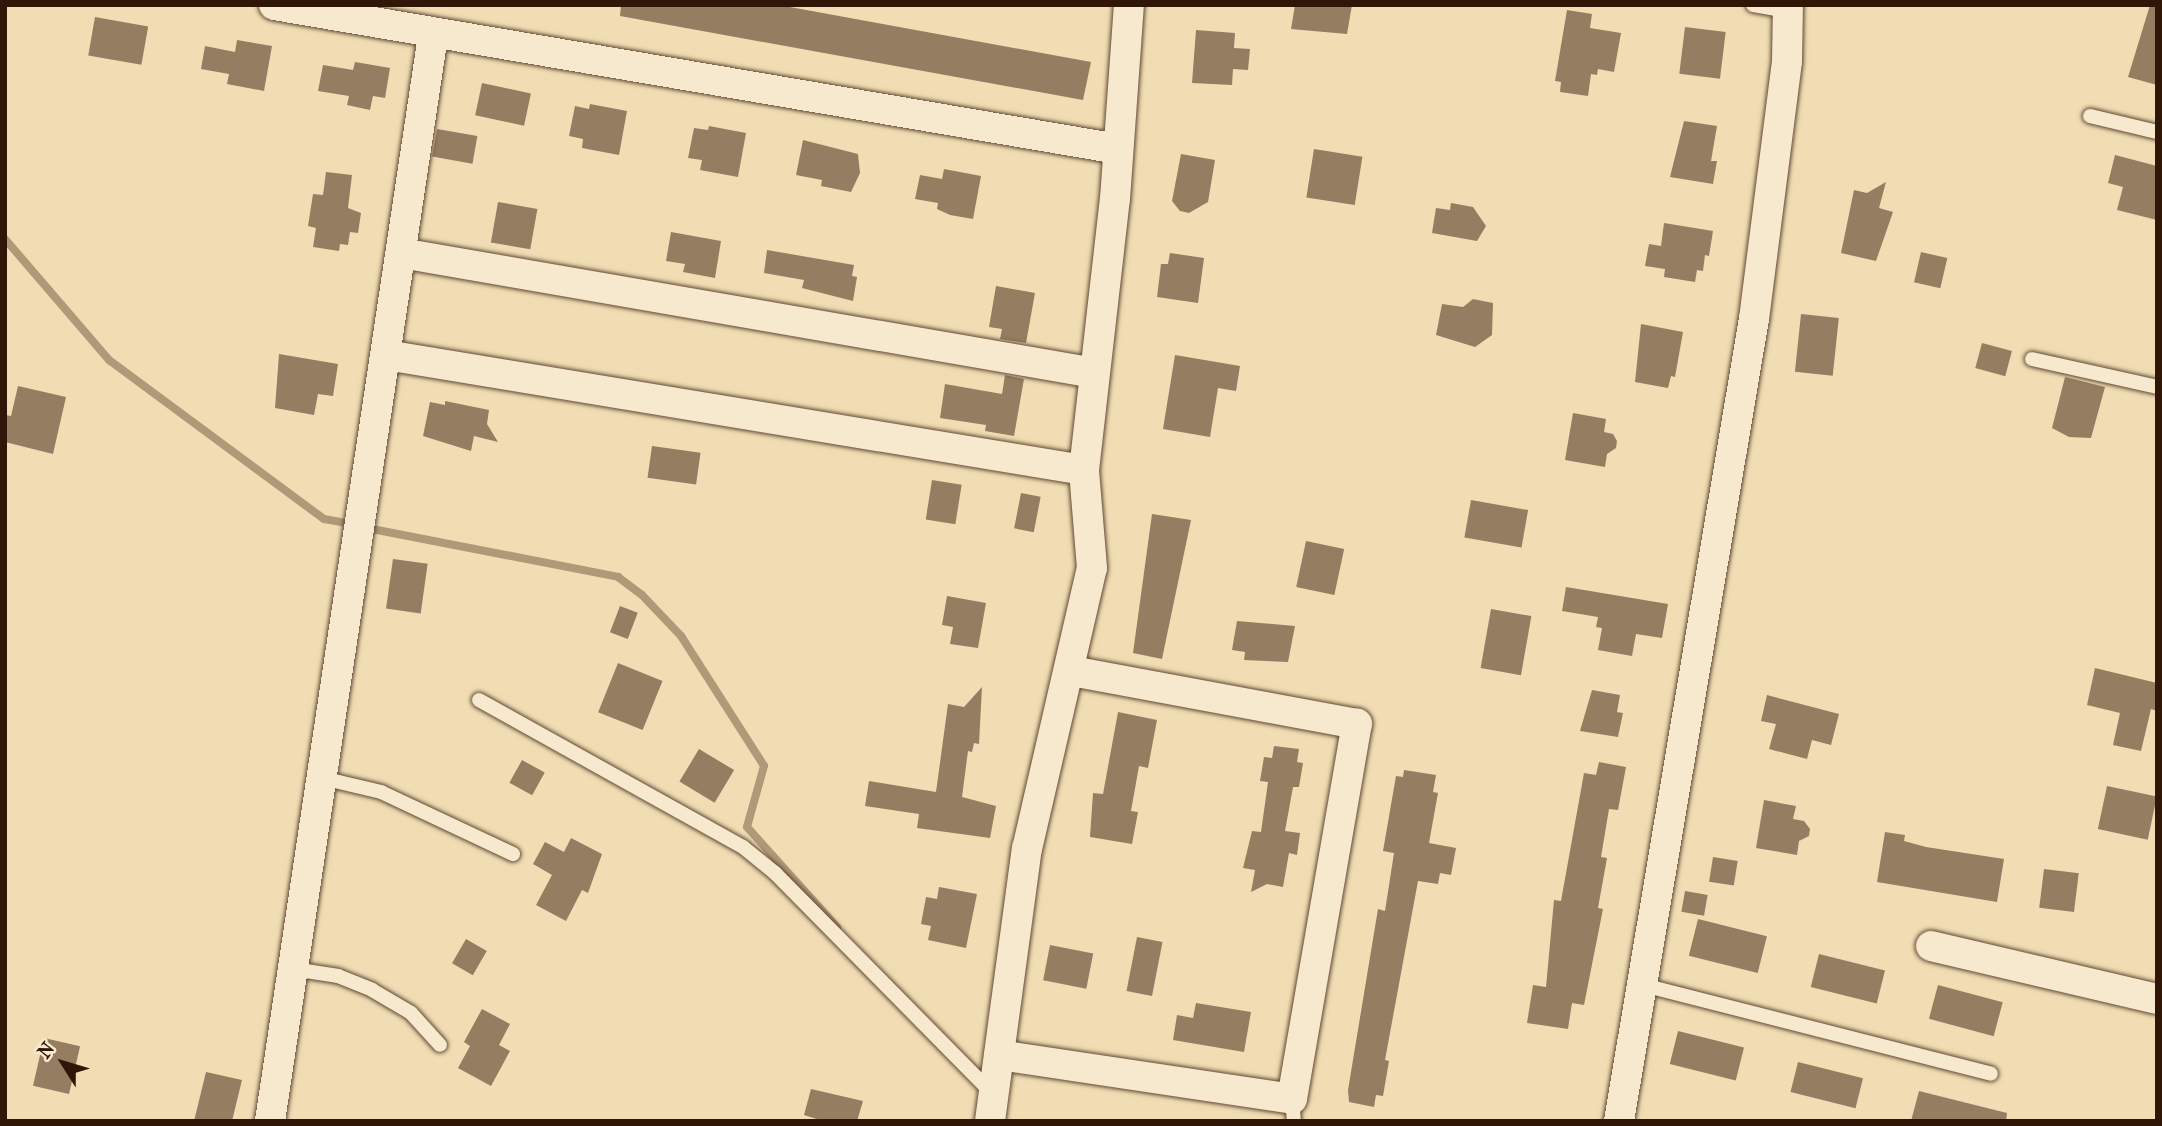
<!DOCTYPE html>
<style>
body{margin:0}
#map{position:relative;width:2162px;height:1126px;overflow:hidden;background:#f1ddb4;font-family:"IM FELL French Canon",serif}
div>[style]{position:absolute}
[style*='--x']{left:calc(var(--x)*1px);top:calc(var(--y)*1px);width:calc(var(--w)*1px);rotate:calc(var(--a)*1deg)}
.stream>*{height:8px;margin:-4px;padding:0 4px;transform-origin:4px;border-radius:4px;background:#af9979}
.building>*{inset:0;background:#947d61;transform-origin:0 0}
.roads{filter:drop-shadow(0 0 2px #604832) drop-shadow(0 0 2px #604832)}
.service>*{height:14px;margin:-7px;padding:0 7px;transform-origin:7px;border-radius:7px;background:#f6e9ce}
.minor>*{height:30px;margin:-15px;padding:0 15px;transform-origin:15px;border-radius:15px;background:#f6e9ce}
span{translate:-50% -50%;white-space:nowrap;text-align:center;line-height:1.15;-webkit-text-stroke:7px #f6e9ce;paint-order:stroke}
.frame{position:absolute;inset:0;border:7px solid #301607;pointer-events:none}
.north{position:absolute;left:28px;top:1028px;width:70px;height:70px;-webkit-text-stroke:5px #f6e9ce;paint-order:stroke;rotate:307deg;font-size:19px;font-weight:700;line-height:28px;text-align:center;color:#301607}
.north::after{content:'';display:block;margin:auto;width:24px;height:32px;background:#301607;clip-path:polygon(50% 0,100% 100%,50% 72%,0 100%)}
</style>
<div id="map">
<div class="stream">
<div style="--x:5;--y:239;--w:160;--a:49.3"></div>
<div style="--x:109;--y:360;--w:267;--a:36.5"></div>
<div style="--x:324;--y:519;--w:22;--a:10"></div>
<div style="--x:372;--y:529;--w:251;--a:11"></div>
<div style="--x:618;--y:577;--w:30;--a:37"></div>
<div style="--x:642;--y:595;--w:57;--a:46.4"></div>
<div style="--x:681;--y:636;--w:154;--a:57.4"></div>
<div style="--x:764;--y:766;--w:63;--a:105.6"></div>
<div style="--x:747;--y:827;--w:135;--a:48"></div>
</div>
<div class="building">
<div style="clip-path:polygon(621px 5px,779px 5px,1091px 62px,1083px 100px,620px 16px)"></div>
<div style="clip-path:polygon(1295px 5px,1352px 5px,1347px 34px,1291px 29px)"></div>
<div style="clip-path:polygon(2150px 5px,2157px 6px,2157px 85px,2128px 77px)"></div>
<div style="clip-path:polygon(1567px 10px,1592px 14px,1590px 28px,1621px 33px,1614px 72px,1598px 69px,1597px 75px,1591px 74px,1588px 96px,1560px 92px,1561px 82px,1555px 81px)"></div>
<div style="left:95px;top:17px;width:54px;height:39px;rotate:10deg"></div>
<div style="left:1685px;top:27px;width:41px;height:47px;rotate:7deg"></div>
<div style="clip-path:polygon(1196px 30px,1235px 33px,1234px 48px,1250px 49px,1248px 70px,1233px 69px,1232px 85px,1192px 83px)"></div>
<div style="clip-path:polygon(237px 40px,272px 46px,264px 91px,227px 84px,229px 74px,201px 69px,205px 46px,235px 52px)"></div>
<div style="clip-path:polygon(355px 62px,390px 68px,385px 98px,373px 96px,370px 110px,347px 105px,349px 96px,318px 91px,323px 65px,353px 70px)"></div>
<div style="left:482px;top:83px;width:50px;height:33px;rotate:12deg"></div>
<div style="clip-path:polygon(590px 104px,627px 111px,619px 155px,582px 148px,583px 139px,569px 136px,575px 106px,589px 109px)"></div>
<div style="clip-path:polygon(1684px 121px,1717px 126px,1711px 161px,1717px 161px,1713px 184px,1670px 177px)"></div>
<div style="clip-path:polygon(709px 126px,746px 133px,738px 177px,700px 170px,702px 160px,688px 158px,694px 128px,708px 130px)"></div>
<div style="left:437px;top:129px;width:41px;height:28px;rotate:10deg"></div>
<div style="clip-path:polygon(803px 140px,858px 154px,860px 173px,851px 192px,821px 186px,822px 180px,796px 175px)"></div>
<div style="left:1314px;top:149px;width:49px;height:49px;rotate:9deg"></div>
<div style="clip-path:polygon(1181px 154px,1215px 160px,1208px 202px,1189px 213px,1180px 211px,1172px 201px)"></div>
<div style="clip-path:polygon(2115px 155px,2157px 166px,2157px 220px,2117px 210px,2123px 187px,2108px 183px)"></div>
<div style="clip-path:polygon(944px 169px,981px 176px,973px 219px,950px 215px,937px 209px,938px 203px,915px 199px,920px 175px,942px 179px)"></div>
<div style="clip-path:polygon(326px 172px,352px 175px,348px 208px,361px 213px,358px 233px,350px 232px,348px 245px,340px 244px,339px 251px,313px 247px,316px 228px,308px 226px,313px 194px,323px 195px)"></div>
<div style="clip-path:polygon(1886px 182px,1879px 208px,1893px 212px,1876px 261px,1841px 253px,1854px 190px,1867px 193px)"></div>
<div style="left:498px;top:202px;width:40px;height:41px;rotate:10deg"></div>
<div style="clip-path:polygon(1451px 203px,1473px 207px,1486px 226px,1477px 241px,1432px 233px,1436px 208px,1450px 210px)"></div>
<div style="clip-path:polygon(1664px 223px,1713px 231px,1709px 256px,1705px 255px,1703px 271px,1697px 270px,1695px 282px,1664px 277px,1665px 269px,1645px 266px,1649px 244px,1661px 246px)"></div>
<div style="clip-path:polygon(671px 232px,721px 241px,715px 278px,683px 272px,685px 264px,666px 261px)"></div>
<div style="clip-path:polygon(767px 250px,854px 265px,852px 276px,857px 277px,853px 301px,802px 288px,804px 280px,764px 273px)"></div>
<div style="left:1921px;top:252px;width:27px;height:31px;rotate:13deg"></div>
<div style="clip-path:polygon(1170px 253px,1204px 258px,1198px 303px,1157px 297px,1161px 264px,1168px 264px)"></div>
<div style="clip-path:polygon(996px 286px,1035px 293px,1026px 343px,1000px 339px,1002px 329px,989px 327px)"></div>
<div style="clip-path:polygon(1473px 299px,1493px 303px,1492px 335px,1475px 347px,1436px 335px,1442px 304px,1463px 307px)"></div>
<div style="left:1801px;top:314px;width:38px;height:58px;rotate:6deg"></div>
<div style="clip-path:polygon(1641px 324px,1683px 332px,1675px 377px,1671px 376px,1668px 388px,1635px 382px)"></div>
<div style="left:1982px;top:343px;width:31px;height:26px;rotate:15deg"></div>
<div style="clip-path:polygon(279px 354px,338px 364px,333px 396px,318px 394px,314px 415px,275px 408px)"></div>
<div style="clip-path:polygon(1175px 355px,1240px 366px,1236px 391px,1218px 388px,1210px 437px,1163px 429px)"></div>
<div style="clip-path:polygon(1005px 375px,1024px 379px,1014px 436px,985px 431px,986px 425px,940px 418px,945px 384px,1002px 394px)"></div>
<div style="clip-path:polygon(2065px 377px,2105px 387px,2091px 438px,2069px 437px,2052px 428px)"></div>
<div style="clip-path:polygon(18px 386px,66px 397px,53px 454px,5px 442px,5px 415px,11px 416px)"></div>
<div style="clip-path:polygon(445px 401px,489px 410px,487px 424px,498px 442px,474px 436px,471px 451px,423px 436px,430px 402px,445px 405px)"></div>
<div style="clip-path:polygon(1573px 413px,1606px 419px,1604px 432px,1613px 434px,1617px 441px,1616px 448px,1607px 454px,1605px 467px,1565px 460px)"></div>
<div style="left:652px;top:446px;width:49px;height:32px;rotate:8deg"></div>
<div style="left:932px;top:480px;width:30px;height:40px;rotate:9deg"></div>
<div style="left:1021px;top:493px;width:20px;height:36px;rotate:11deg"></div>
<div style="left:1471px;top:500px;width:58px;height:38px;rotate:10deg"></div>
<div style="clip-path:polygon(1152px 514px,1191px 520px,1162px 659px,1133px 653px)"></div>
<div style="left:1306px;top:541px;width:39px;height:47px;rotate:12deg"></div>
<div style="left:393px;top:559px;width:35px;height:50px;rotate:8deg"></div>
<div style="clip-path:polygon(1566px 587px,1668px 604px,1662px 638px,1636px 634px,1632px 656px,1598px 650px,1602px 628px,1596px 627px,1598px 617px,1562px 611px)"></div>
<div style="clip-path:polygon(947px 596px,986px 603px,978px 648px,950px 644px,953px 627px,942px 625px)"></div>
<div style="left:620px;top:606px;width:19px;height:28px;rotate:21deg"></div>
<div style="left:1491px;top:609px;width:41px;height:60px;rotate:10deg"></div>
<div style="clip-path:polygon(1237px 621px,1295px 626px,1288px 662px,1244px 660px,1245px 652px,1232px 650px)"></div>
<div style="left:618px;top:663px;width:48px;height:53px;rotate:22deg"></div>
<div style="clip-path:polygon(2095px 668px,2157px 683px,2157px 711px,2151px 709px,2141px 751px,2113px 745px,2120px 713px,2087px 705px)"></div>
<div style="clip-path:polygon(982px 687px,979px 744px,974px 743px,972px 752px,968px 751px,962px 797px,996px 806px,990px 838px,917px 828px,919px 814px,865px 806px,869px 781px,936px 792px,948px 704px,964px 707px)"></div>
<div style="clip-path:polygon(1592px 690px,1620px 695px,1617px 712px,1623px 713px,1618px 737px,1580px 731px)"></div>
<div style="clip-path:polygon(1767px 695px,1839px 714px,1831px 745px,1812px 740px,1807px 759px,1769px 749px,1776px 724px,1761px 721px)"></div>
<div style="clip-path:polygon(1118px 712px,1157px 720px,1148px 768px,1139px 766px,1131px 811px,1138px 812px,1132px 844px,1090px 837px,1093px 793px,1103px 794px)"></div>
<div style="clip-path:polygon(1274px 746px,1299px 749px,1297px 762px,1303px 763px,1299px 787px,1293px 787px,1285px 831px,1300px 833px,1297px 855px,1289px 853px,1283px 887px,1267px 884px,1251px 892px,1255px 870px,1243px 868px,1252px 831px,1261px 832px,1268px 782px,1260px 781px,1264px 757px,1272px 758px)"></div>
<div style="left:699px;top:749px;width:41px;height:38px;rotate:31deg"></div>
<div style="left:522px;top:760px;width:26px;height:26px;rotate:29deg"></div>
<div style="clip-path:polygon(1599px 762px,1626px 767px,1618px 810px,1609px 809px,1601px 857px,1607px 858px,1598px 908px,1603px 909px,1584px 1005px,1572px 1003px,1568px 1029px,1527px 1023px,1533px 985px,1546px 987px,1554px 900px,1561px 901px,1584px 773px,1596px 775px)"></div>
<div style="clip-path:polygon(1404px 770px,1436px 775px,1433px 792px,1438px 793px,1429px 843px,1456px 848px,1451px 875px,1440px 873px,1438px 884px,1418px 881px,1385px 1060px,1389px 1061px,1383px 1096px,1376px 1095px,1374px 1107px,1349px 1102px,1348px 1090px,1378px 909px,1385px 911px,1394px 853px,1383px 851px,1396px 776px,1403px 777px)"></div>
<div style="left:2107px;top:786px;width:51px;height:44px;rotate:12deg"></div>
<div style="clip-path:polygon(1764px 800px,1796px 806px,1793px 819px,1804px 821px,1810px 829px,1809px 836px,1799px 841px,1797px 855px,1756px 848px)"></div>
<div style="clip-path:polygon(1885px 832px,1905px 835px,1904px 841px,1926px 847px,2004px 859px,1997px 902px,1877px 882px)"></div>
<div style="clip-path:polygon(571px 838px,602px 854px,588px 893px,582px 890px,566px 921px,536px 905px,552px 875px,533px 864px,545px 842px,564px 852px)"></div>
<div style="left:1713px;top:857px;width:25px;height:25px;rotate:9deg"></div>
<div style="left:2044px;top:869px;width:35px;height:39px;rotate:7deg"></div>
<div style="clip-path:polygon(939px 887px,977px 894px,966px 948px,928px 940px,931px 926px,921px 924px,926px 897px,937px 899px)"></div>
<div style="left:1685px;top:891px;width:23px;height:21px;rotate:10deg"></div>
<div style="left:1698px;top:919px;width:71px;height:38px;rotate:14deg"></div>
<div style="left:1137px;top:937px;width:26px;height:55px;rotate:11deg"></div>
<div style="left:466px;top:939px;width:24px;height:28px;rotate:30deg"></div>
<div style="left:1050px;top:945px;width:44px;height:36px;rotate:11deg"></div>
<div style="left:1819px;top:954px;width:68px;height:34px;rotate:14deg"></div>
<div style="left:1938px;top:985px;width:67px;height:35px;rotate:15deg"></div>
<div style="clip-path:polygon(1196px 1003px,1251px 1012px,1244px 1052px,1173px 1040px,1177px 1015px,1193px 1018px)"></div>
<div style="clip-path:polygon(482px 1009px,510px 1024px,499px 1045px,510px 1051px,491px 1086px,458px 1068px,470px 1046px,464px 1042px)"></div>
<div style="left:1678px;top:1031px;width:68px;height:34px;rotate:14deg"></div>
<div style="left:44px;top:1038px;width:37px;height:49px;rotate:13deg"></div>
<div style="left:1798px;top:1062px;width:67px;height:31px;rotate:14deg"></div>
<div style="clip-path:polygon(206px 1072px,242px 1080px,232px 1121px,194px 1121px)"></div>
<div style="clip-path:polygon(811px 1089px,863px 1101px,857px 1121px,823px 1121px,804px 1115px)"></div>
<div style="clip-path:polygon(1919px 1091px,2007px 1113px,2006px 1121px,1911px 1121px)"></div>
</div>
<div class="roads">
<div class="service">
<div style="--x:1753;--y:5;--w:36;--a:10"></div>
<div style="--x:2090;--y:116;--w:69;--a:13.4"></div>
<div style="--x:2032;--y:359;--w:128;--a:12.6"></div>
<div style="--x:479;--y:700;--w:302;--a:29.1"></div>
<div style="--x:743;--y:847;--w:41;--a:39.1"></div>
<div style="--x:775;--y:873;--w:309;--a:45.4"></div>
<div style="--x:322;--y:778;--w:61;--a:13.3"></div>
<div style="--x:381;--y:792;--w:146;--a:25.2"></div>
<div style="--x:293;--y:969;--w:46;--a:8.8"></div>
<div style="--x:338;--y:976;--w:37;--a:22"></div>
<div style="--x:372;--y:990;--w:45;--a:30.5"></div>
<div style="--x:411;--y:1013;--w:43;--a:47.8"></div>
<div style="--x:1643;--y:985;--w:359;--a:14.3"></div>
<div style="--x:1292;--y:1099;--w:22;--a:85"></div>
</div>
<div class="minor">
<div style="--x:274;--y:5;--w:856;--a:9.68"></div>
<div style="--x:401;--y:253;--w:703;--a:9.82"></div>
<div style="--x:386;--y:355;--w:707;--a:9.36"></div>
<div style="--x:1931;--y:946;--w:232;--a:13.2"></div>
<div style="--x:999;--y:1055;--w:296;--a:8.5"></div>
<div style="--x:1292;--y:1099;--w:381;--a:-80.2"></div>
<div style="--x:1357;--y:724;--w:292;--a:-169.5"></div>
<div style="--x:270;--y:1121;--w:1098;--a:-81.46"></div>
<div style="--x:990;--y:1121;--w:275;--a:-82.3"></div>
<div style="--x:1027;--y:849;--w:288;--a:-77"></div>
<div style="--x:1092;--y:568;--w:98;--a:-94.7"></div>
<div style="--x:1084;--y:470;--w:273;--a:-83.5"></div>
<div style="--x:1115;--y:199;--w:195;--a:-85.9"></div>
<div style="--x:1619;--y:1121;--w:813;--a:-80.45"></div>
<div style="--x:1754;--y:319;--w:260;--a:-82.7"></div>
<div style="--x:1787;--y:61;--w:56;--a:-89"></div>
</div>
</div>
<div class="frame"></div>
<div class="north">N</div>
</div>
